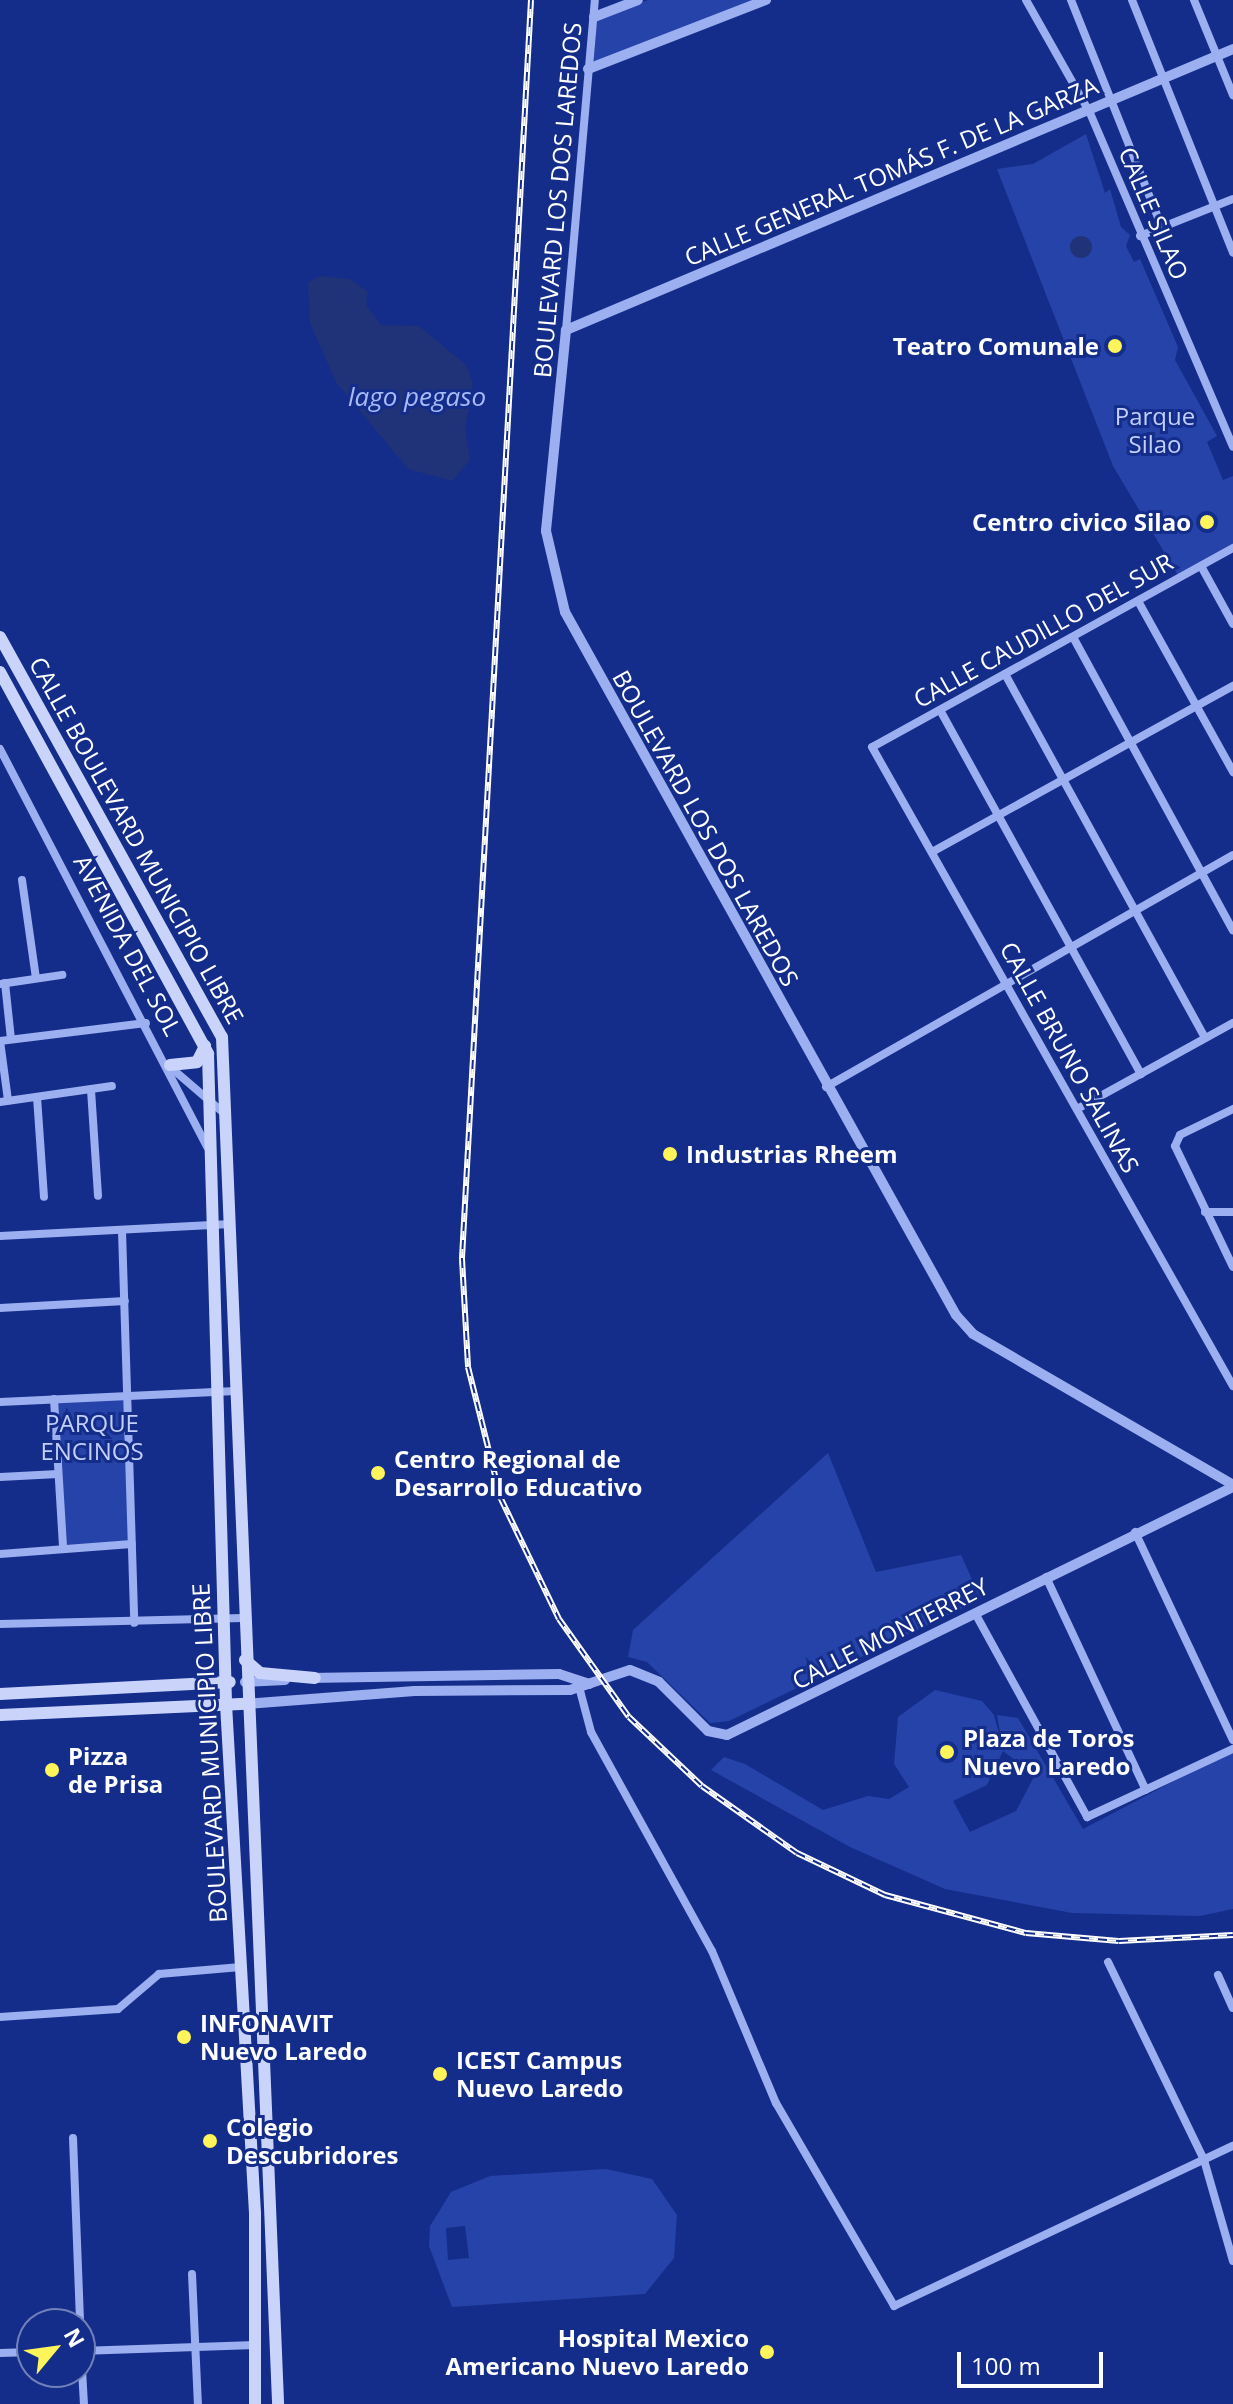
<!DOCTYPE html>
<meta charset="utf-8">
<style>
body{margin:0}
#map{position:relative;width:1233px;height:2404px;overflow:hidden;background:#142d8a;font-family:"Open Sans",sans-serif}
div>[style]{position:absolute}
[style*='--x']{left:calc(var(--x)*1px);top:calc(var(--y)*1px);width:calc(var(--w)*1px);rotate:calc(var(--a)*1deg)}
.green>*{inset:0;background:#2643a9;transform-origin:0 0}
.water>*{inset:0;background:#203278}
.round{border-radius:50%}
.minor>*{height:8px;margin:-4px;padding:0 4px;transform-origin:4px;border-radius:4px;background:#9caff0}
.tertiary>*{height:10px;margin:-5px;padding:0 5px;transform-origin:5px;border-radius:5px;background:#9caff0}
.secondary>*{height:12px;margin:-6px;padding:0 6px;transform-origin:6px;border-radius:6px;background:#cad4fb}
.rail>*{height:6px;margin-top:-3px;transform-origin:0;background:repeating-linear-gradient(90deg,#142d8a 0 9px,#fff 0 18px);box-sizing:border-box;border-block:2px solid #fff}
.dots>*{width:22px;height:22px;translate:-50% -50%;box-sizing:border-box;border:4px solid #142d8a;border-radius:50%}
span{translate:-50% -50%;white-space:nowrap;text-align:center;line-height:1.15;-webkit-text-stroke:6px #142d8a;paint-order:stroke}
.street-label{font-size:24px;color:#fff}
.poi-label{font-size:24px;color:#fff;font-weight:700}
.right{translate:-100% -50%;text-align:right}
.left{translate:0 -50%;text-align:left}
.park-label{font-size:24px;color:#c2cffb}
.water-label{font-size:26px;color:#a8baf7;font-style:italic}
.north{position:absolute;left:16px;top:2308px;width:80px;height:80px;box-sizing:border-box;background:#142d8a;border:2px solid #7281b9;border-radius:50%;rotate:61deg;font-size:22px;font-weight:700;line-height:32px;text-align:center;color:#fff}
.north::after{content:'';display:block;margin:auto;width:28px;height:36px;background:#fff55b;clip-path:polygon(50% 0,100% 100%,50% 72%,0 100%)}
.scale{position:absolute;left:957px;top:2352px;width:146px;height:36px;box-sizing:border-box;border:4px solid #fff;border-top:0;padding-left:10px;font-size:24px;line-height:28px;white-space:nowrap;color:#fff;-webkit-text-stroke:6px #142d8a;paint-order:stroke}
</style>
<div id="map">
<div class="green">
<div style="clip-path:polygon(648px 0,764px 0,593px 67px,597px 19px)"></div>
<div style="clip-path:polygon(1086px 134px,1105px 193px,1110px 189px,1121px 227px,1130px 235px,1126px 246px,1134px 262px,1140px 259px,1178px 347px,1175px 360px,1217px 436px,1207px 442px,1223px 480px,1233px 476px,1233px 546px,1179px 577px,1113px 466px,997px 169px,1033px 164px)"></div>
<div style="left:127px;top:1396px;width:148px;height:73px;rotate:88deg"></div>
<div style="clip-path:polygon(828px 1453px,876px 1572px,961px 1555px,981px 1599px,729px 1721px,710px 1723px,647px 1662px,628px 1657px,633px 1630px)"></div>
<div style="clip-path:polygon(evenodd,935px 1690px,982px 1701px,994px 1715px,1003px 1749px,997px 1715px,1018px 1718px,1083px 1829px,1233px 1750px,1233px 1909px,1200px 1916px,1072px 1913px,945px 1889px,850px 1847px,711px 1770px,724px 1757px,745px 1764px,823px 1810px,868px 1796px,889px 1799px,909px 1787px,894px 1764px,898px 1717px,935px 1690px,1003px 1751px,1035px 1775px,1016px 1811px,970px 1832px,953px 1801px,987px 1785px,1003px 1751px)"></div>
<div style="clip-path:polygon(evenodd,606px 2169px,652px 2179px,677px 2215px,674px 2258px,645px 2294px,452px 2307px,429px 2246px,430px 2226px,451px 2192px,490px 2176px,606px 2169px,465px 2226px,469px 2258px,448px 2260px,446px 2228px,465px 2226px)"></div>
</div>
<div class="water">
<div class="round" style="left:1070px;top:236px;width:22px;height:22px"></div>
<div style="clip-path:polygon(321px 276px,350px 279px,367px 291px,366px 305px,381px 325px,419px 326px,466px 365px,473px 383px,465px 429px,470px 460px,452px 481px,408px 469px,336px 382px,310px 323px,308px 282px)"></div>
</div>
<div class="minor">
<div style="--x:1026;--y:0;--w:130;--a:60.5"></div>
<div style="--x:1090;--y:113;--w:363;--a:66.8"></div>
<div style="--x:1071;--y:0;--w:245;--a:68.2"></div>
<div style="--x:1132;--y:0;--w:272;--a:68.2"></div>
<div style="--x:1194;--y:0;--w:103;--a:67.7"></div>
<div style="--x:1140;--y:236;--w:100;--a:-21.7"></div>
<div style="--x:566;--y:330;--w:331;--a:-85"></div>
<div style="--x:1233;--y:548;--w:412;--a:151.1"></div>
<div style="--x:872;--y:747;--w:734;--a:60.54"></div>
<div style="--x:1201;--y:566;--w:66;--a:61.1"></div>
<div style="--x:1138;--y:601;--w:196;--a:60.9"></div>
<div style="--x:1073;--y:637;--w:334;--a:61.4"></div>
<div style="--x:1005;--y:674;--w:415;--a:61.2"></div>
<div style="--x:940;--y:710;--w:416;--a:61.1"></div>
<div style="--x:0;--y:749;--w:449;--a:62.5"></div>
<div style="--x:932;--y:852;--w:344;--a:-28.9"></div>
<div style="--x:22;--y:880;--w:99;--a:81.9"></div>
<div style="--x:5;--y:983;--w:56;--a:83.9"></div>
<div style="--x:0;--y:984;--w:63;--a:-8.3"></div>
<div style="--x:0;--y:1041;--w:147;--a:-7"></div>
<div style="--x:0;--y:1041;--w:60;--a:82.3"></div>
<div style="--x:176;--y:1072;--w:66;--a:40.7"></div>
<div style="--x:826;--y:1087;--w:468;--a:-29.7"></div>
<div style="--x:91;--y:1090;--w:106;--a:86.2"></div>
<div style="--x:37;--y:1097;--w:100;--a:86"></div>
<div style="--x:0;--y:1102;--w:113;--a:-8.1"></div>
<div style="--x:1077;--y:1109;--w:178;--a:-28.9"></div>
<div style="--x:1233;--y:1109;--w:59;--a:153.9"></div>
<div style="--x:1180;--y:1135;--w:12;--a:114"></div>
<div style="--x:1175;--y:1146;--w:134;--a:64.4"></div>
<div style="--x:1205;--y:1212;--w:28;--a:0"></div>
<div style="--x:122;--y:1231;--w:392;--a:88.2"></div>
<div style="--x:0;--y:1236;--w:231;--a:-3"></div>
<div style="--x:0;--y:1308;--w:125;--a:-3.2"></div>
<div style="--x:54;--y:1399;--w:149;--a:86.5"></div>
<div style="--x:0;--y:1402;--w:236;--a:-2.7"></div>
<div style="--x:0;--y:1477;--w:58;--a:-3"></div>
<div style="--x:1135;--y:1532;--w:230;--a:64.8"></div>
<div style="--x:0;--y:1554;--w:132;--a:-4.3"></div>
<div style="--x:1046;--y:1577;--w:235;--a:64.9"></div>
<div style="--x:975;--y:1613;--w:233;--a:61.2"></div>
<div style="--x:1087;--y:1817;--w:161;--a:-25"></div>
<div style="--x:0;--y:1624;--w:243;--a:-1.4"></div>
<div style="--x:578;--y:1683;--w:51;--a:75.1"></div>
<div style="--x:591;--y:1732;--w:250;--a:61.1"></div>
<div style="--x:712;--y:1951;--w:165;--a:67.2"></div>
<div style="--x:776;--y:2103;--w:235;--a:59.8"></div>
<div style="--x:894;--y:2306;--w:375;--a:-25.3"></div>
<div style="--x:1108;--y:1962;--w:220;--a:64.1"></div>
<div style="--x:1204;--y:2160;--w:105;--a:74"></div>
<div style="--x:1218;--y:1975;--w:36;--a:66"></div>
<div style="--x:0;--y:2017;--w:118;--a:-3.9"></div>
<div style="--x:118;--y:2009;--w:54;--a:-40.5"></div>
<div style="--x:159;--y:1974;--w:82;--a:-4.9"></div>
<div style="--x:73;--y:2138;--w:186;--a:87.8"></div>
<div style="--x:192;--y:2274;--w:130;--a:87.4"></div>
<div style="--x:80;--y:2335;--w:69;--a:86.7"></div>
<div style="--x:80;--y:2351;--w:175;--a:-2"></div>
<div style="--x:0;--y:2353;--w:32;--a:-2"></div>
</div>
<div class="tertiary">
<div style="--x:594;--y:17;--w:47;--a:-21.1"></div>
<div style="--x:1233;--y:49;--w:724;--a:157.15"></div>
<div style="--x:566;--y:330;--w:202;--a:95.7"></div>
<div style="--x:546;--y:531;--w:83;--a:76.8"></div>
<div style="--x:565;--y:612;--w:804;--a:60.92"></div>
<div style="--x:956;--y:1315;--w:25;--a:48"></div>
<div style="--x:973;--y:1334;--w:301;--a:30.1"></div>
<div style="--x:588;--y:69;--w:191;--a:-21.2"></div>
<div style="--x:309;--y:1678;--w:250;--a:-0.9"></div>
<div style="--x:559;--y:1674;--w:32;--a:18"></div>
<div style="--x:245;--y:1682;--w:40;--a:-2.9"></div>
<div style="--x:246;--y:1704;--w:169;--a:-4.4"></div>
<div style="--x:414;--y:1691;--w:156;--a:-0.4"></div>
<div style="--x:570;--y:1690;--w:63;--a:-18.4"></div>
<div style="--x:630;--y:1670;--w:31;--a:22"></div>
<div style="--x:659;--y:1682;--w:69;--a:45"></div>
<div style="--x:708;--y:1731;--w:19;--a:12"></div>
<div style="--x:727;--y:1735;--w:564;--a:-26.11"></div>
</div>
<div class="secondary">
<div style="--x:0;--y:637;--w:457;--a:61"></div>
<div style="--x:222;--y:1037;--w:1368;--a:87.65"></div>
<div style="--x:0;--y:672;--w:435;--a:61.4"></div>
<div style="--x:208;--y:1054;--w:650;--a:88.41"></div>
<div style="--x:226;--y:1704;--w:510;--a:86.74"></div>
<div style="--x:255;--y:2213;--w:191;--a:90"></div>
<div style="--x:170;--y:1065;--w:27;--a:-6"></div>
<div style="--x:197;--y:1062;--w:18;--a:-63"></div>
<div style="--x:245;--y:1660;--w:20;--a:41"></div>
<div style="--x:260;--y:1673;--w:55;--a:5.2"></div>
<div style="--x:0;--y:1694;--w:230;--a:-3"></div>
<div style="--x:0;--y:1715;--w:246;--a:-2.6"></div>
</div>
<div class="rail">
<div style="--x:531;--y:0;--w:1261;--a:93.14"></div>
<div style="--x:462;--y:1259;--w:108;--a:86.8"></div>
<div style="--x:468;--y:1367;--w:136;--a:76"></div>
<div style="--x:501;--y:1499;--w:133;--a:64.2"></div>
<div style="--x:559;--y:1619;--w:120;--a:54.5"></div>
<div style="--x:629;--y:1717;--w:100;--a:43.4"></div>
<div style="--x:702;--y:1786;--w:116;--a:35.2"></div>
<div style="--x:797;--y:1853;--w:98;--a:25.5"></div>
<div style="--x:885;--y:1895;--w:146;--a:15.1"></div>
<div style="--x:1026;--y:1933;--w:93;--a:4.9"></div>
<div style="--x:1119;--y:1941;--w:114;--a:-3"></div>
</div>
<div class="dots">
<div style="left:1115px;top:346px;background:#fff55b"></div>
<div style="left:1207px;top:522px;background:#fff55b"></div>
<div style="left:670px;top:1154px;background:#fff55b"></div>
<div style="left:378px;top:1473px;background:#fff55b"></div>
<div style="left:947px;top:1752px;background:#fff55b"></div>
<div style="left:52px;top:1770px;background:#fff55b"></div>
<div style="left:184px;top:2037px;background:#fff55b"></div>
<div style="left:440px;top:2074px;background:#fff55b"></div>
<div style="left:210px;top:2141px;background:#fff55b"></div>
<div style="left:767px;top:2352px;background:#fff55b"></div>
</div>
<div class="street-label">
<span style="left:891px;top:171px;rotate:-23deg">CALLE GENERAL TOMÁS F. DE LA GARZA</span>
<span style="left:557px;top:200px;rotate:-85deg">BOULEVARD LOS DOS LAREDOS</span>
<span style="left:1154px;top:213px;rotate:67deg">CALLE SILAO</span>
<span style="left:1043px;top:630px;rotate:-29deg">CALLE CAUDILLO DEL SUR</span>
<span style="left:706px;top:828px;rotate:61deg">BOULEVARD LOS DOS LAREDOS</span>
<span style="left:137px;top:840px;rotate:61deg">CALLE BOULEVARD MUNICIPIO LIBRE</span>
<span style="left:128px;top:945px;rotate:62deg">AVENIDA DEL SOL</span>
<span style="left:1070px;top:1057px;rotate:61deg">CALLE BRUNO SALINAS</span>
<span style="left:890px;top:1633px;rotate:-27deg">CALLE MONTERREY</span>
<span style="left:209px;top:1753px;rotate:-93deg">BOULEVARD MUNICIPIO LIBRE</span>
</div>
<div class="poi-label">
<span class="right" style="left:1099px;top:346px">Teatro Comunale</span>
<span class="right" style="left:1191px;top:522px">Centro civico Silao</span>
<span class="left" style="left:686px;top:1154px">Industrias Rheem</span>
<span class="left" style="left:394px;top:1473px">Centro Regional de<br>Desarrollo Educativo</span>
<span class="left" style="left:963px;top:1752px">Plaza de Toros<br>Nuevo Laredo</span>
<span class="left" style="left:68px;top:1770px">Pizza<br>de Prisa</span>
<span class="left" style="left:200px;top:2037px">INFONAVIT<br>Nuevo Laredo</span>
<span class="left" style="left:456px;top:2074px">ICEST Campus<br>Nuevo Laredo</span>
<span class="left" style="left:226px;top:2141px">Colegio<br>Descubridores</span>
<span class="right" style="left:749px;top:2352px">Hospital Mexico<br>Americano Nuevo Laredo</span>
</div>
<div class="park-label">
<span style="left:1155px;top:430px">Parque<br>Silao</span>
<span style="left:92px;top:1437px">PARQUE<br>ENCINOS</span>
</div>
<div class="water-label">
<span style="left:417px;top:397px">lago pegaso</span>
</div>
<div class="north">N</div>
<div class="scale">100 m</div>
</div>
